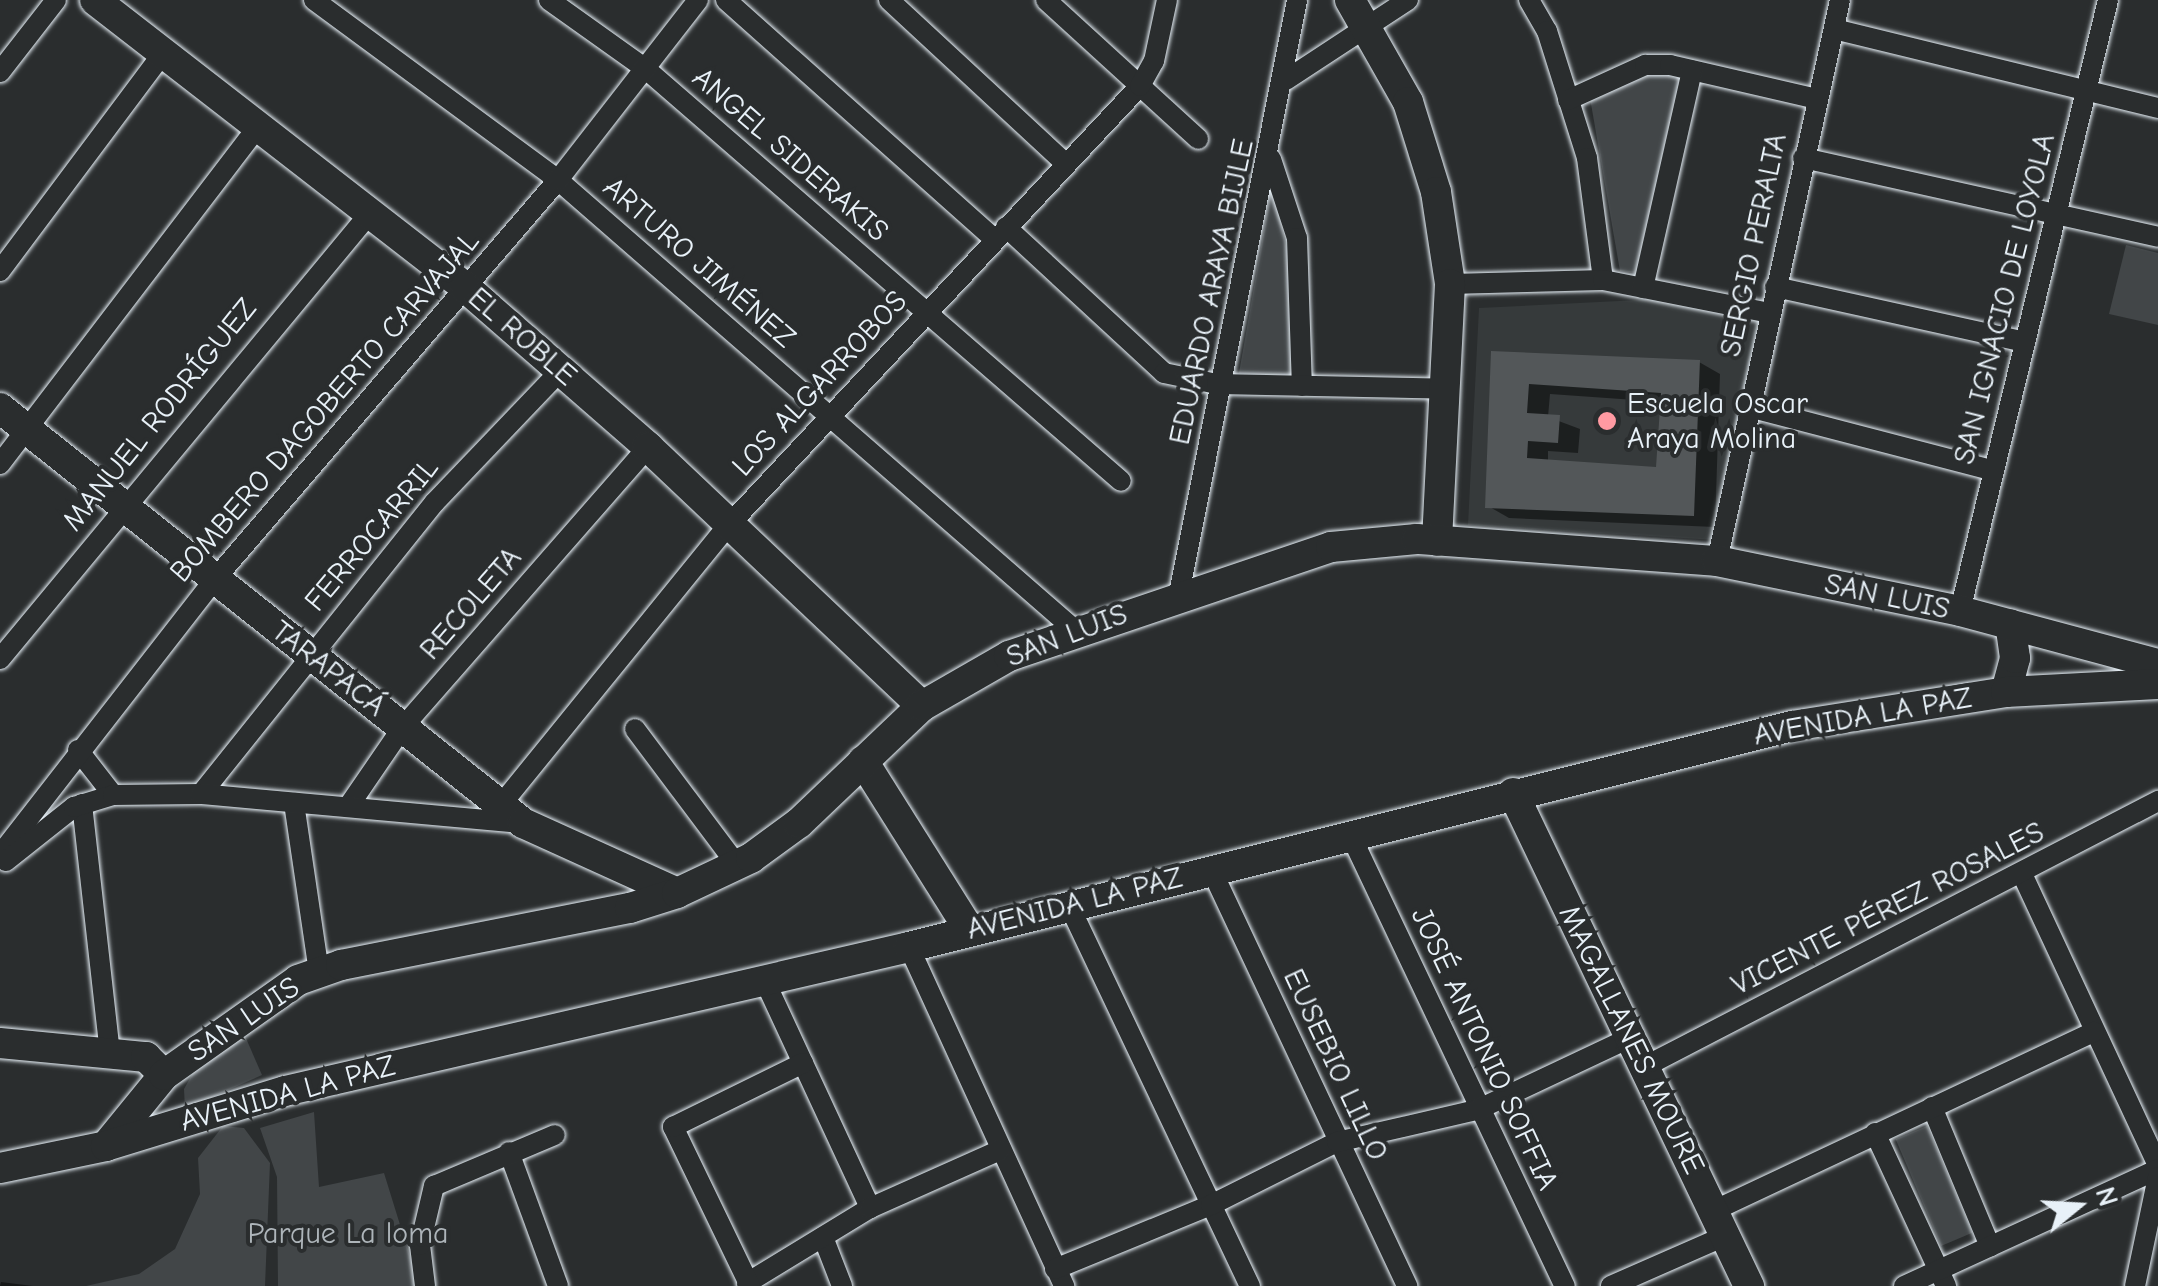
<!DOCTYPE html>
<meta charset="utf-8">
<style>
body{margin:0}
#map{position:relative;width:2158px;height:1286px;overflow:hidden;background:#2a2d2e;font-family:"Comic Neue",sans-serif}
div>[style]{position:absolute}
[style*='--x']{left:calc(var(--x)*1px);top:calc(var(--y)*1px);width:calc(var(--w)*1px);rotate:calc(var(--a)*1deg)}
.built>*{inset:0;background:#363a3b}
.green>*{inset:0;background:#424648;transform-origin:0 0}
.shadow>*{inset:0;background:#0007}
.building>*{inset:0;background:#535759}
.roads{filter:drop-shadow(0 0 2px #e8f1f8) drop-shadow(0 0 2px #e8f1f8)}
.street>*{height:20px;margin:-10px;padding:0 10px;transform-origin:10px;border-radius:10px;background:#2a2d2e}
.secondary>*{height:30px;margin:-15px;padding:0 15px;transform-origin:15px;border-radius:15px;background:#2a2d2e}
.dots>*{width:28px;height:28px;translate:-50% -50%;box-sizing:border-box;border:5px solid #2a2d2e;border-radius:50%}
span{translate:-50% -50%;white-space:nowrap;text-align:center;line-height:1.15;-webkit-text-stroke:8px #2a2d2e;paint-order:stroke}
.street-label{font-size:30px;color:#e8f1f8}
.poi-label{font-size:30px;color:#e8f1f8}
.left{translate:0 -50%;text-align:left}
.park-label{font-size:30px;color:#aeb5ba}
.north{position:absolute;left:2028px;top:1156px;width:100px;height:100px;-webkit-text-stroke:8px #2a2d2e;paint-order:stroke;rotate:72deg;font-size:28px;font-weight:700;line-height:40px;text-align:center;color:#e8f1f8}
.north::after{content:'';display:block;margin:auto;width:35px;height:45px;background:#e8f1f8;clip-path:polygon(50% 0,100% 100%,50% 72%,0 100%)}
</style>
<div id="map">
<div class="built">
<div style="clip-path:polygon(1659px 299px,1763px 318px,1716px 540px,1468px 525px,1479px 308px)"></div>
</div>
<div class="green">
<div style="clip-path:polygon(1655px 72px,1683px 78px,1638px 273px,1620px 271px,1590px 98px)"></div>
<div style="clip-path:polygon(1272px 184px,1288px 255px,1296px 377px,1239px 373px)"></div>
<div style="clip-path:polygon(2126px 245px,2158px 253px,2158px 325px,2109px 314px)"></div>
<div style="clip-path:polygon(245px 1036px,262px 1075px,185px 1109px,184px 1089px,197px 1066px)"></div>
<div style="clip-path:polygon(314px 1112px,319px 1187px,384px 1173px,419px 1286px,278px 1286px,277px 1177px,260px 1128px)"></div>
<div style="clip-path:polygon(223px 1126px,244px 1128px,270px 1163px,265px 1286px,86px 1286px,139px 1274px,175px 1249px,200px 1194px,198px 1158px)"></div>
<div style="left:1927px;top:1126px;width:116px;height:34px;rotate:67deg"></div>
</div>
<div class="shadow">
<div style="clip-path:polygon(evenodd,1493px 354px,1699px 362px,1720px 374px,1715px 527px,1509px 518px,1488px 506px,1493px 354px,1550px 394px,1663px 402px,1658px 470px,1548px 462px,1548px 451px,1578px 453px,1580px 429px,1548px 417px,1550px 394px)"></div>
<div style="clip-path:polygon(1px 1282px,33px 1286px,0 1286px)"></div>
</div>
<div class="building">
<div style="clip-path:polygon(evenodd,1491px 351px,1700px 360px,1694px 516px,1485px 508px,1491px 351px,1529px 384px,1661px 393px,1656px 467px,1527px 458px,1528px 441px,1558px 443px,1560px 415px,1527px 413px,1529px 384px)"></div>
</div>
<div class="roads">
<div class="street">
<div style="--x:314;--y:0;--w:303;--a:36.4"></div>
<div style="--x:558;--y:180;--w:685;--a:41.04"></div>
<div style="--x:549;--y:0;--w:120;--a:35.5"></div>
<div style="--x:647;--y:70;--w:627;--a:40.93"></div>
<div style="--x:726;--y:0;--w:359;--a:41.7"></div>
<div style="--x:889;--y:0;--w:240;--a:42.8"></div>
<div style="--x:1046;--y:0;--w:206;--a:42.4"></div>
<div style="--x:1529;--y:0;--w:36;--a:60"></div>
<div style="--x:1547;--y:31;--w:133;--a:72.5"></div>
<div style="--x:1587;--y:158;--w:123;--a:82.5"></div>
<div style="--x:1834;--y:29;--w:333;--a:13.7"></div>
<div style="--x:0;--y:72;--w:91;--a:-52.1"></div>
<div style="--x:1286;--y:80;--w:146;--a:-33.3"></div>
<div style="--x:1568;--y:100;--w:85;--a:-24.4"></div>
<div style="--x:1645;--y:65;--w:25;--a:0"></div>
<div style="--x:1670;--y:65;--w:151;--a:13"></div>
<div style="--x:1803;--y:158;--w:364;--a:12.5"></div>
<div style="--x:1271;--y:159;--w:83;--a:71.8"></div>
<div style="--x:1297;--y:238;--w:148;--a:88.1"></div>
<div style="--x:1006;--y:227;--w:215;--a:42.7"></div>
<div style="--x:1164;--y:373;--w:54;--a:11.7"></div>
<div style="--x:1217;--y:384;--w:232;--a:1.2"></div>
<div style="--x:0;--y:271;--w:272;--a:-53.2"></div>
<div style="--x:1450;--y:284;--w:153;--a:-1.5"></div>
<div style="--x:1603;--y:280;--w:170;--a:11.2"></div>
<div style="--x:1775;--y:287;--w:256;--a:12.4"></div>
<div style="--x:1643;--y:288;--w:223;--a:-77.3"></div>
<div style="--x:1749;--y:407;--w:253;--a:14.6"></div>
<div style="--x:0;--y:464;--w:425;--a:-52.6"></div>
<div style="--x:1717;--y:561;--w:574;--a:-77.63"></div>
<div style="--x:1179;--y:594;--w:606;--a:-78.76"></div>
<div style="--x:1960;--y:611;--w:629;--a:-76.38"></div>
<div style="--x:0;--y:659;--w:579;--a:-50.32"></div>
<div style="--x:635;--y:729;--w:170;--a:53.1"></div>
<div style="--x:78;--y:750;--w:57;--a:52.1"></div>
<div style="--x:201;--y:794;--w:374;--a:-51.3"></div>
<div style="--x:435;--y:502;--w:182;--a:-46.3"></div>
<div style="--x:294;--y:803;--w:172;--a:81.6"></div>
<div style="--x:82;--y:804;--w:250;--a:83.6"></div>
<div style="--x:500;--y:806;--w:360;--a:-50.9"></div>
<div style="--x:727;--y:527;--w:604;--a:-46.88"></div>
<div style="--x:1140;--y:86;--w:29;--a:-61"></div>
<div style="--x:1154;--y:61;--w:62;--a:-78"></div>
<div style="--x:348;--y:807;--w:96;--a:-55.6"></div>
<div style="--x:402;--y:728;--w:373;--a:-48.8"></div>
<div style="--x:1351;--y:836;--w:498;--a:64.6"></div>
<div style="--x:0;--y:855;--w:350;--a:-52.1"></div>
<div style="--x:215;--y:579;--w:526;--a:-49.32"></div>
<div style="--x:558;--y:180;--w:228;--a:-52.1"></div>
<div style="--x:6;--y:861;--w:87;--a:-38.5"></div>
<div style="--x:74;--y:807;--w:41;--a:-17.1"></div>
<div style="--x:113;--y:795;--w:88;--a:-0.7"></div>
<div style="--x:201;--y:794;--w:320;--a:5.2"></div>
<div style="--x:1211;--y:869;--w:461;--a:64.8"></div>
<div style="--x:2023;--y:876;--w:319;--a:65"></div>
<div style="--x:1068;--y:903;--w:424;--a:64.6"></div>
<div style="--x:909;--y:947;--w:373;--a:65.4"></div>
<div style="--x:763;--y:977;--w:255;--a:65.1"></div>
<div style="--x:1644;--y:1067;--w:579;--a:-27.36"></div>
<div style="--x:1932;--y:1107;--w:151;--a:67.4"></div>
<div style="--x:1875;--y:1133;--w:169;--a:65.1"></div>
<div style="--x:509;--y:1152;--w:143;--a:69.9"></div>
<div style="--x:1713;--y:1211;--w:421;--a:-25.2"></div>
<div style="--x:823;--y:1237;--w:53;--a:68.8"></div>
<div style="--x:1055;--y:1269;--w:169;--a:-22.3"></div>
<div style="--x:1211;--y:1205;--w:141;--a:-26.6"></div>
<div style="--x:1337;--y:1142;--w:144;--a:-12.9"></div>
<div style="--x:1477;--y:1110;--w:168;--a:-25.3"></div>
<div style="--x:747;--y:1283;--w:144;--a:-31.4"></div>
<div style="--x:870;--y:1208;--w:142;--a:-24"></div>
<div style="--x:425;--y:1286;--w:41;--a:-97"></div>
<div style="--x:420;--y:1245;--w:61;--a:-76.7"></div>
<div style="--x:434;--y:1186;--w:131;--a:-22.9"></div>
<div style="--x:750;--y:1286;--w:177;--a:-115.8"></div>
<div style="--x:673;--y:1127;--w:145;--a:-26.2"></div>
<div style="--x:1611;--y:1286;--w:124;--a:-23.7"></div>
<div style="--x:1904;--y:1286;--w:280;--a:-24.7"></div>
<div style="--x:2135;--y:1286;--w:111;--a:-78.1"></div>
</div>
<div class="secondary">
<div style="--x:95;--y:0;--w:470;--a:37.8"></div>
<div style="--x:466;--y:288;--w:242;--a:41.1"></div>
<div style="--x:648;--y:447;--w:377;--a:43.4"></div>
<div style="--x:1350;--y:0;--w:117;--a:60.4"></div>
<div style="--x:1408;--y:102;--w:94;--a:72.7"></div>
<div style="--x:1436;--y:192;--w:93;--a:81.3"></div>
<div style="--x:1450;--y:284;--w:257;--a:92.9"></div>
<div style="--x:0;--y:408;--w:668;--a:38.43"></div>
<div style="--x:523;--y:823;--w:169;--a:24.4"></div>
<div style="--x:2006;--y:692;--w:35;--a:-75"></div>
<div style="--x:2015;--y:658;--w:34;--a:-98"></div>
<div style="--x:863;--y:761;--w:201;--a:57.8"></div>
<div style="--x:1513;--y:793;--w:547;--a:64.42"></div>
<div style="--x:0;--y:1043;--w:147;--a:5.5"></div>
<div style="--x:146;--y:1057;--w:25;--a:45"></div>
<div style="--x:106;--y:1146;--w:92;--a:-50.8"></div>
<div style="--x:164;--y:1075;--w:164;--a:-35.3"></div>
<div style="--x:298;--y:980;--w:46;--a:-19.2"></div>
<div style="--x:341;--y:965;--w:295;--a:-11.2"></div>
<div style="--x:630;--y:908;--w:49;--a:-17.7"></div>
<div style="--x:677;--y:893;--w:82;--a:-25.3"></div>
<div style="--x:751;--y:858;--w:59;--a:-36.1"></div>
<div style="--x:799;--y:823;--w:170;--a:-43.6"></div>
<div style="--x:922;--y:706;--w:100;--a:-29.9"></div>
<div style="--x:1009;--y:656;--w:340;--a:-18.7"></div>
<div style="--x:1331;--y:547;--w:86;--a:-5.3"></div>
<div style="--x:1417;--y:539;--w:301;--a:4.2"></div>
<div style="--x:1717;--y:561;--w:248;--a:11.6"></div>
<div style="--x:1960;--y:611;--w:205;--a:15"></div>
<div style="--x:0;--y:1168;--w:108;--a:-11.7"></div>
<div style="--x:106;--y:1146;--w:187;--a:-17.1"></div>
<div style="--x:285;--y:1091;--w:640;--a:-12.99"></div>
<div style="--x:909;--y:947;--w:910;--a:-14.05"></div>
<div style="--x:1792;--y:726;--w:217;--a:-9"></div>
<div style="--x:2006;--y:692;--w:152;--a:-3"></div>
</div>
</div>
<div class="dots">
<div style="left:1607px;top:421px;background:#ff9aa2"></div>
</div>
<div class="street-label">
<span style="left:790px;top:155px;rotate:41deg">ANGEL SIDERAKIS</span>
<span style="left:1754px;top:245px;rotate:-78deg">SERGIO PERALTA</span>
<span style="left:699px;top:263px;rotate:41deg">ARTURO JIMÉNEZ</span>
<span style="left:1212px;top:292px;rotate:-78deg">EDUARDO ARAYA BIJLE</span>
<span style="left:2005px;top:299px;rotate:-76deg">SAN IGNACIO DE LOYOLA</span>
<span style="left:522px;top:337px;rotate:41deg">EL ROBLE</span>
<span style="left:820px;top:384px;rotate:-47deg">LOS ALGARROBOS</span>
<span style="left:325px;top:407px;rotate:-49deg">BOMBERO DAGOBERTO CARVAJAL</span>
<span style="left:160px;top:415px;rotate:-51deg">MANUEL RODRÍGUEZ</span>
<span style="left:372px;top:535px;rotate:-50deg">FERROCARRIL</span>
<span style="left:1887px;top:597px;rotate:12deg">SAN LUIS</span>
<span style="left:471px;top:604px;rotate:-49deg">RECOLETA</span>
<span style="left:1067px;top:636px;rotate:-21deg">SAN LUIS</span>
<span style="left:328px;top:669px;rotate:38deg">TARAPACÁ</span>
<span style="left:1863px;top:717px;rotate:-10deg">AVENIDA LA PAZ</span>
<span style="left:1075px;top:904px;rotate:-14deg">AVENIDA LA PAZ</span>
<span style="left:1888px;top:909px;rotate:-27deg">VICENTE PÉREZ ROSALES</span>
<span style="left:244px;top:1020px;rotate:-34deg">SAN LUIS</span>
<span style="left:1631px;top:1040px;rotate:64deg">MAGALLANES MOURE</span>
<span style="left:1484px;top:1049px;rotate:65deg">JOSÉ ANTONIO SOFFIA</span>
<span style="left:1335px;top:1065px;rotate:65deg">EUSEBIO LILLO</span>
<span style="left:288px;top:1094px;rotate:-15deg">AVENIDA LA PAZ</span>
</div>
<div class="poi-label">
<span class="left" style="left:1627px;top:421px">Escuela Oscar<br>Araya Molina</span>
</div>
<div class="park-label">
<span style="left:348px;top:1234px">Parque La loma</span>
</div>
<div class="north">N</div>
</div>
